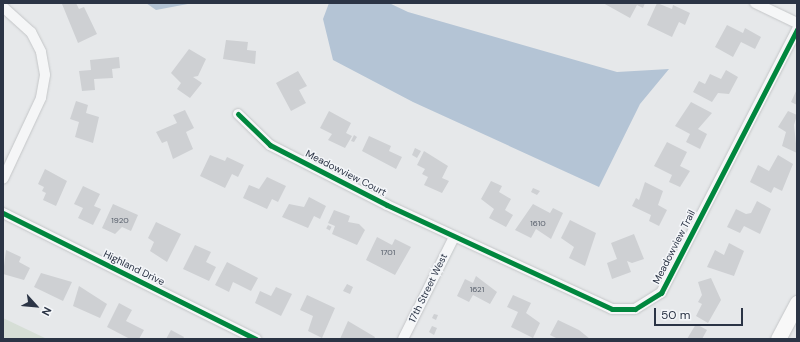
<!DOCTYPE html>
<style>
body{margin:0}
#map{position:relative;width:800px;height:342px;overflow:hidden;background:#e6e8ea;font-family:"DM Sans",sans-serif}
div>[style]{position:absolute}
[style*='--x']{left:calc(var(--x)*1px);top:calc(var(--y)*1px);width:calc(var(--w)*1px);rotate:calc(var(--a)*1deg)}
.green>*{inset:0;background:#d6ded6}
.water>*{inset:0;background:#b4c4d5}
.building>*{inset:0;background:#ced0d3;transform-origin:0 0}
.roads{filter:drop-shadow(0 0 1px #c4c6c8) drop-shadow(0 0 1px #c4c6c8)}
.street>*{height:10px;margin:-5px;padding:0 5px;transform-origin:5px;border-radius:5px;background:#f5f6f7}
.secondary>*{height:15px;margin:-7.5px;padding:0 7.5px;transform-origin:7.5px;border-radius:7.5px;background:#f8f8f8}
.cycleway>*{height:5px;margin:-2.5px;padding:0 2.5px;transform-origin:2.5px;border-radius:2.5px;background:#00873e}
span{translate:-50% -50%;white-space:nowrap;text-align:center;line-height:1.15;-webkit-text-stroke:3px #f4f6f9;paint-order:stroke}
.number-label{font-size:8px;color:#545c69}
.number-label span{-webkit-text-stroke-width:0}
.street-label{font-size:10px;color:#2b3445}
.frame{position:absolute;inset:0;border:4px solid #2b3445;pointer-events:none}
.north{position:absolute;left:16px;top:286px;width:40px;height:40px;-webkit-text-stroke:3px #f4f6f9;paint-order:stroke;rotate:117deg;font-size:11px;font-weight:700;line-height:16px;text-align:center;color:#2b3445}
.north::after{content:'';display:block;margin:auto;width:14px;height:18px;background:#2b3445;clip-path:polygon(50% 0,100% 100%,50% 72%,0 100%)}
.scale{position:absolute;left:654px;top:308px;width:89px;height:18px;box-sizing:border-box;border:2px solid #2b3445;border-top:0;padding-left:5px;font-size:12px;line-height:14px;white-space:nowrap;color:#2b3445;-webkit-text-stroke:3px #f4f6f9;paint-order:stroke}
</style>
<div id="map">
<div class="green">
<div style="clip-path:polygon(3px 318px,47px 339px,3px 339px)"></div>
</div>
<div class="water">
<div style="clip-path:polygon(146px 3px,193px 3px,156px 10px)"></div>
<div style="clip-path:polygon(329px 3px,389px 3px,408px 12px,617px 72px,669px 69px,640px 104px,599px 187px,413px 102px,333px 60px,323px 19px)"></div>
</div>
<div class="building">
<div style="clip-path:polygon(65px 3px,76px 3px,79px 9px,84px 7px,97px 34px,78px 43px,62px 4px)"></div>
<div style="clip-path:polygon(603px 3px,645px 3px,643px 8px,637px 5px,630px 18px)"></div>
<div style="clip-path:polygon(657px 3px,672px 9px,673px 5px,690px 13px,685px 25px,679px 22px,672px 37px,647px 25px)"></div>
<div style="clip-path:polygon(727px 25px,743px 33px,745px 28px,761px 37px,755px 49px,741px 42px,733px 57px,715px 47px)"></div>
<div style="clip-path:polygon(226px 40px,248px 42px,247px 50px,256px 51px,255px 64px,223px 59px)"></div>
<div style="clip-path:polygon(189px 49px,206px 59px,198px 76px,193px 77px,202px 83px,190px 98px,177px 89px,181px 83px,171px 73px)"></div>
<div style="clip-path:polygon(119px 57px,120px 68px,112px 69px,113px 78px,94px 79px,95px 90px,82px 91px,79px 71px,91px 70px,90px 60px)"></div>
<div style="clip-path:polygon(726px 70px,738px 77px,729px 94px,718px 93px,712px 102px,693px 92px,699px 81px,705px 84px,710px 74px,721px 79px)"></div>
<div style="clip-path:polygon(298px 71px,307px 86px,299px 90px,306px 103px,291px 111px,276px 83px)"></div>
<div style="clip-path:polygon(797px 89px,797px 105px,791px 102px)"></div>
<div style="clip-path:polygon(76px 101px,88px 105px,86px 113px,99px 117px,93px 143px,75px 137px,79px 122px,70px 119px)"></div>
<div style="clip-path:polygon(691px 102px,712px 113px,698px 129px,707px 134px,700px 149px,686px 142px,690px 134px,675px 126px)"></div>
<div style="clip-path:polygon(185px 110px,194px 128px,186px 132px,193px 149px,173px 159px,167px 141px,162px 143px,156px 132px,177px 123px,173px 115px)"></div>
<div style="clip-path:polygon(329px 111px,351px 123px,346px 133px,352px 136px,345px 148px,328px 140px,332px 134px,320px 128px)"></div>
<div style="clip-path:polygon(788px 111px,797px 115px,794px 125px,797px 153px,782px 146px,786px 132px,778px 127px)"></div>
<div style="clip-path:polygon(354px 135px,357px 137px,354px 142px,351px 141px)"></div>
<div style="clip-path:polygon(369px 136px,391px 146px,389px 151px,402px 157px,396px 169px,362px 151px)"></div>
<div style="clip-path:polygon(667px 142px,687px 152px,680px 166px,690px 171px,680px 187px,669px 182px,672px 175px,654px 166px)"></div>
<div style="clip-path:polygon(415px 148px,421px 151px,417px 158px,412px 155px)"></div>
<div style="clip-path:polygon(424px 151px,448px 166px,442px 178px,449px 181px,442px 193px,424px 185px,428px 177px,422px 174px,425px 169px,417px 165px)"></div>
<div style="clip-path:polygon(210px 155px,225px 161px,227px 157px,244px 165px,238px 177px,232px 174px,225px 188px,200px 176px)"></div>
<div style="clip-path:polygon(778px 155px,793px 164px,782px 191px,774px 187px,771px 193px,750px 182px,758px 165px,769px 171px)"></div>
<div style="clip-path:polygon(45px 169px,67px 181px,56px 206px,43px 200px,46px 193px,42px 191px,44px 187px,38px 184px)"></div>
<div style="clip-path:polygon(267px 177px,286px 186px,278px 202px,272px 199px,267px 209px,243px 198px,249px 185px,259px 189px)"></div>
<div style="clip-path:polygon(491px 181px,502px 186px,499px 192px,511px 199px,505px 210px,513px 215px,506px 227px,489px 218px,494px 209px,481px 199px)"></div>
<div style="clip-path:polygon(645px 182px,663px 191px,658px 205px,667px 210px,659px 226px,649px 221px,651px 215px,632px 206px,636px 198px,639px 200px)"></div>
<div style="clip-path:polygon(83px 186px,100px 194px,94px 206px,101px 209px,93px 225px,78px 218px,83px 208px,74px 204px)"></div>
<div style="clip-path:polygon(533px 188px,540px 191px,537px 195px,531px 192px)"></div>
<div style="clip-path:polygon(309px 197px,326px 206px,320px 219px,314px 216px,308px 228px,282px 217px,289px 204px,304px 207px)"></div>
<div style="clip-path:polygon(757px 201px,771px 209px,760px 234px,744px 226px,740px 233px,727px 227px,736px 209px,746px 214px,751px 213px)"></div>
<div style="clip-path:polygon(113px 204px,138px 215px,131px 231px,122px 227px,115px 234px,102px 228px)"></div>
<div style="clip-path:polygon(533px 204px,550px 213px,553px 208px,563px 213px,551px 239px,536px 229px,531px 238px,515px 230px)"></div>
<div style="clip-path:polygon(334px 210px,350px 216px,348px 222px,359px 224px,365px 230px,357px 245px,332px 234px,335px 226px,328px 223px)"></div>
<div style="clip-path:polygon(570px 220px,596px 233px,585px 266px,569px 258px,574px 247px,561px 238px)"></div>
<div style="clip-path:polygon(156px 222px,181px 234px,167px 262px,150px 251px,154px 242px,148px 238px)"></div>
<div style="left:328px;top:225px;width:4px;height:4px;rotate:27deg"></div>
<div style="clip-path:polygon(634px 234px,644px 259px,632px 263px,627px 261px,631px 272px,612px 279px,607px 263px,617px 259px,611px 243px)"></div>
<div style="clip-path:polygon(377px 237px,392px 245px,395px 239px,411px 247px,395px 275px,366px 260px)"></div>
<div style="clip-path:polygon(729px 243px,744px 251px,734px 276px,707px 267px,715px 250px,724px 255px)"></div>
<div style="clip-path:polygon(195px 245px,211px 252px,206px 262px,216px 267px,209px 281px,183px 269px)"></div>
<div style="clip-path:polygon(6px 250px,21px 257px,19px 262px,30px 268px,24px 280px,3px 274px)"></div>
<div style="clip-path:polygon(227px 262px,258px 278px,251px 291px,233px 282px,229px 292px,215px 285px)"></div>
<div style="clip-path:polygon(41px 273px,72px 282px,63px 301px,34px 287px)"></div>
<div style="clip-path:polygon(476px 276px,497px 292px,490px 304px,473px 295px,469px 302px,457px 296px,465px 279px,473px 283px)"></div>
<div style="clip-path:polygon(711px 278px,721px 300px,708px 323px,696px 316px,702px 304px,698px 302px,702px 295px,698px 282px)"></div>
<div style="clip-path:polygon(347px 284px,353px 287px,350px 294px,343px 291px)"></div>
<div style="clip-path:polygon(79px 286px,107px 304px,100px 318px,73px 306px)"></div>
<div style="clip-path:polygon(276px 287px,292px 294px,281px 316px,255px 303px,260px 291px,271px 296px)"></div>
<div style="clip-path:polygon(307px 295px,335px 308px,322px 338px,308px 331px,313px 316px,300px 310px)"></div>
<div style="clip-path:polygon(513px 295px,531px 303px,526px 313px,540px 323px,533px 338px,511px 327px,518px 312px,507px 307px)"></div>
<div style="clip-path:polygon(119px 303px,132px 310px,126px 321px,144px 330px,139px 339px,130px 339px,107px 327px)"></div>
<div style="clip-path:polygon(434px 314px,438px 315px,436px 320px,432px 318px)"></div>
<div style="clip-path:polygon(558px 320px,579px 330px,590px 339px,558px 339px,550px 335px)"></div>
<div style="clip-path:polygon(348px 321px,375px 337px,374px 339px,340px 339px)"></div>
<div style="clip-path:polygon(696px 324px,707px 330px,702px 339px,687px 339px)"></div>
<div style="clip-path:polygon(432px 326px,437px 328px,434px 335px,429px 332px)"></div>
<div style="clip-path:polygon(171px 330px,184px 337px,183px 339px,166px 339px)"></div>
</div>
<div class="roads">
<div class="street">
<div style="--x:755;--y:3;--w:47;--a:25.5"></div>
<div style="--x:3;--y:7;--w:38;--a:42"></div>
<div style="--x:31;--y:32;--w:22;--a:63"></div>
<div style="--x:41;--y:52;--w:23;--a:80"></div>
<div style="--x:45;--y:75;--w:23;--a:100"></div>
<div style="--x:41;--y:98;--w:89;--a:115.1"></div>
<div style="--x:238;--y:114;--w:45;--a:44.1"></div>
<div style="--x:270;--y:145;--w:131;--a:27.1"></div>
<div style="--x:387;--y:205;--w:248;--a:24.8"></div>
<div style="--x:612;--y:309;--w:23;--a:0"></div>
<div style="--x:635;--y:309;--w:31;--a:-32"></div>
<div style="--x:661;--y:293;--w:297;--a:-62.7"></div>
<div style="--x:3;--y:213;--w:283;--a:26.5"></div>
<div style="--x:403;--y:339;--w:114;--a:-63.4"></div>
</div>
<div class="secondary">
<div style="--x:778;--y:339;--w:41;--a:-62.2"></div>
</div>
</div>
<div class="cycleway">
<div style="--x:238;--y:114;--w:45;--a:44.1"></div>
<div style="--x:270;--y:145;--w:131;--a:27.1"></div>
<div style="--x:387;--y:205;--w:248;--a:24.8"></div>
<div style="--x:612;--y:309;--w:23;--a:0"></div>
<div style="--x:635;--y:309;--w:31;--a:-32"></div>
<div style="--x:661;--y:293;--w:297;--a:-62.7"></div>
<div style="--x:3;--y:213;--w:283;--a:26.5"></div>
</div>
<div class="number-label">
<span style="left:120px;top:221px">1920</span>
<span style="left:538px;top:224px">1610</span>
<span style="left:388px;top:253px">1701</span>
<span style="left:477px;top:290px">1621</span>
</div>
<div class="street-label">
<span style="left:346px;top:173px;rotate:27deg">Meadowview Court</span>
<span style="left:674px;top:247px;rotate:-63deg">Meadowview Trail</span>
<span style="left:134px;top:268px;rotate:26deg">Highland Drive</span>
<span style="left:428px;top:288px;rotate:-64deg">17th Street West</span>
</div>
<div class="frame"></div>
<div class="north">N</div>
<div class="scale">50 m</div>
</div>
